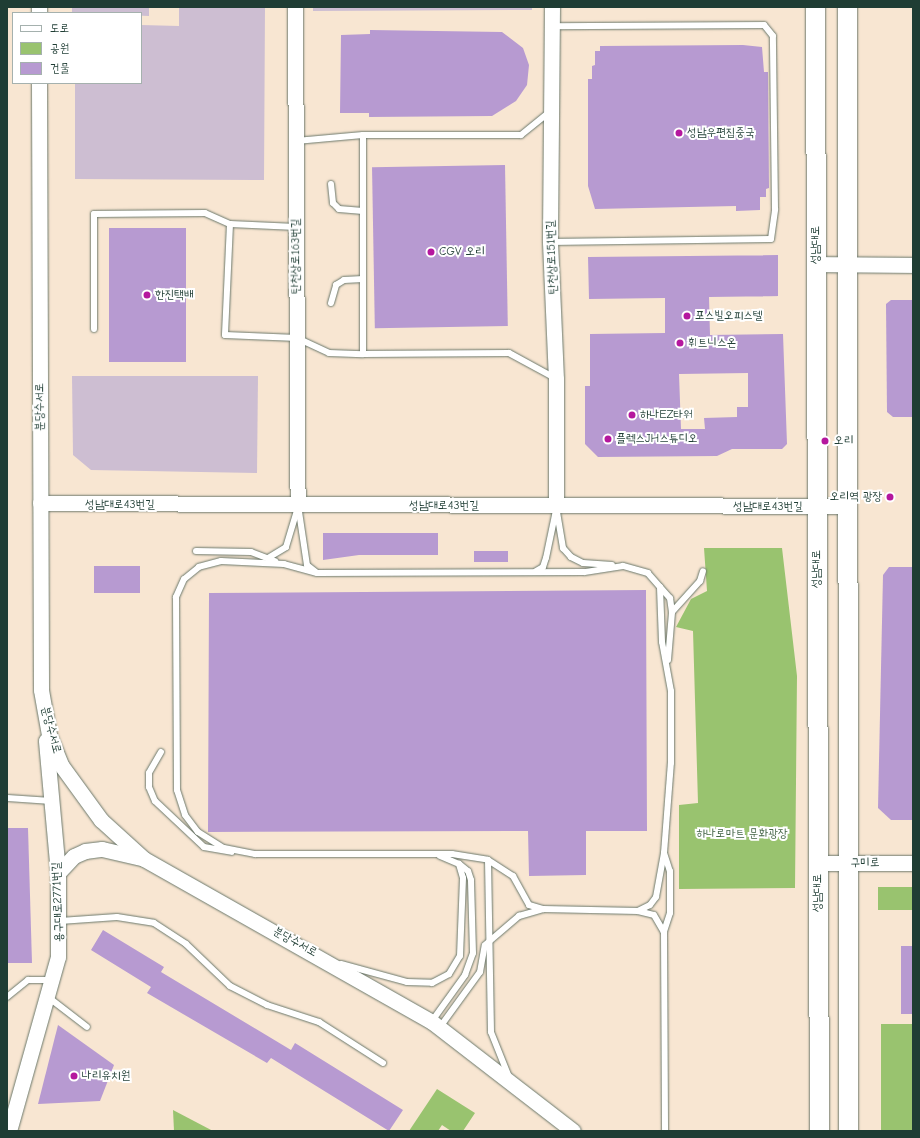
<!DOCTYPE html>
<meta charset="utf-8">
<style>
body{margin:0}
#map{position:relative;width:920px;height:1138px;overflow:hidden;background:#f8e6d2;font-family:"Comic Neue","Poor Story",sans-serif}
div>[style]{position:absolute}
[style*='--x']{left:calc(var(--x)*1px);top:calc(var(--y)*1px);width:calc(var(--w)*1px);rotate:calc(var(--a)*1deg)}
.industrial>*{inset:0;background:#cdbed2}
.green>*{inset:0;background:#99c36f;transform-origin:0 0}
.building>*{inset:0;background:#b79ad1;transform-origin:0 0}
.roads{filter:drop-shadow(0 0 1px #6b786b) drop-shadow(0 0 1px #6b786b)}
.service>*{height:6px;margin:-3px;padding:0 3px;transform-origin:3px;border-radius:3px;background:#fff}
.tertiary>*{height:15px;margin:-7.5px;padding:0 7.5px;transform-origin:7.5px;border-radius:7.5px;background:#fff}
.primary>*{height:19px;margin:-9.5px;padding:0 9.5px;transform-origin:9.5px;border-radius:9.5px;background:#fff}
.dots>*{width:11px;height:11px;translate:-50% -50%;box-sizing:border-box;border:2px solid #fff;border-radius:50%}
span{translate:-50% -50%;white-space:nowrap;text-align:center;line-height:1.15;-webkit-text-stroke:4px #fff;paint-order:stroke}
.poi-label{font-size:12px;color:#1f3d34}
.left{translate:0 -50%;text-align:left}
.right{translate:-100% -50%;text-align:right}
.street-label{font-size:12px;color:#1f3d34}
.park-label{font-size:12px;color:#446546}
.frame{position:absolute;inset:0;border:8px solid #1f3d34;pointer-events:none}
.legend{position:absolute;left:12px;top:12px;width:130px;height:72px;box-sizing:border-box;background:#fff;border:1px solid #a5b1ae;margin:0;padding:5px 7px;list-style:none;font-size:12px;color:#1f3d34}
.legend li{display:flex;align-items:center;gap:8px;height:20px}
.legend b{width:20px;border:1px solid #a5b1ae}
</style>
<div id="map">
<div class="industrial">
<div style="clip-path:polygon(72px 7px,149px 7px,149px 16px,72px 13px)"></div>
<div style="clip-path:polygon(179px 7px,265px 7px,264px 180px,75px 179px,75px 83px,141px 83px,141px 25px,179px 26px)"></div>
<div style="clip-path:polygon(313px 7px,532px 7px,532px 10px,313px 11px)"></div>
<div style="clip-path:polygon(72px 376px,258px 376px,257px 473px,91px 470px,73px 455px)"></div>
</div>
<div class="green">
<div style="clip-path:polygon(704px 548px,782px 548px,797px 676px,795px 888px,679px 889px,679px 805px,698px 803px,693px 631px,676px 627px,691px 599px,707px 591px)"></div>
<div style="left:878px;top:887px;width:35px;height:23px"></div>
<div style="left:881px;top:1024px;width:32px;height:107px"></div>
<div style="clip-path:polygon(437px 1089px,475px 1113px,463px 1131px,451px 1131px,442px 1125px,438px 1131px,409px 1131px)"></div>
<div style="clip-path:polygon(173px 1110px,213px 1131px,174px 1131px)"></div>
</div>
<div class="building">
<div style="clip-path:polygon(370px 30px,502px 32px,523px 48px,529px 65px,527px 85px,516px 101px,492px 116px,369px 117px,369px 113px,340px 113px,341px 35px,370px 34px)"></div>
<div style="clip-path:polygon(743px 45px,762px 47px,764px 72px,768px 72px,769px 188px,766px 189px,766px 197px,760px 197px,760px 210px,736px 211px,736px 206px,595px 209px,588px 186px,588px 79px,592px 79px,592px 66px,595px 65px,595px 51px,600px 51px,600px 46px)"></div>
<div style="left:505px;top:165px;width:161px;height:133px;rotate:89deg"></div>
<div style="left:109px;top:228px;width:77px;height:134px"></div>
<div style="clip-path:polygon(evenodd,778px 255px,778px 296px,709px 297px,710px 335px,783px 334px,787px 444px,782px 449px,732px 449px,717px 456px,598px 457px,585px 444px,585px 386px,590px 386px,590px 334px,665px 333px,665px 298px,589px 299px,588px 257px,778px 255px,748px 373px,748px 407px,737px 407px,737px 417px,704px 418px,705px 429px,681px 429px,679px 374px,748px 373px)"></div>
<div style="clip-path:polygon(891px 300px,913px 300px,912px 417px,893px 417px,887px 412px,886px 304px)"></div>
<div style="clip-path:polygon(323px 533px,438px 533px,438px 555px,359px 555px,323px 560px)"></div>
<div style="left:474px;top:551px;width:34px;height:11px"></div>
<div style="left:94px;top:566px;width:46px;height:27px"></div>
<div style="clip-path:polygon(889px 567px,913px 567px,913px 820px,891px 820px,878px 808px,883px 575px)"></div>
<div style="clip-path:polygon(646px 590px,647px 831px,586px 831px,586px 875px,529px 876px,528px 831px,208px 832px,209px 593px)"></div>
<div style="clip-path:polygon(7px 828px,28px 828px,32px 963px,7px 963px)"></div>
<div style="clip-path:polygon(103px 930px,164px 967px,161px 972px,291px 1050px,295px 1043px,403px 1110px,389px 1131px,271px 1058px,267px 1063px,147px 993px,151px 987px,91px 950px)"></div>
<div style="left:913px;top:946px;width:68px;height:12px;rotate:90deg"></div>
<div style="clip-path:polygon(58px 1025px,114px 1065px,100px 1101px,38px 1104px)"></div>
</div>
<div class="roads">
<div class="service">
<div style="--x:296;--y:141;--w:67;--a:-5.1"></div>
<div style="--x:331;--y:184;--w:19;--a:84"></div>
<div style="--x:333;--y:203;--w:8;--a:45"></div>
<div style="--x:339;--y:209;--w:24;--a:5"></div>
<div style="--x:296;--y:227;--w:66;--a:-177.4"></div>
<div style="--x:230;--y:224;--w:111;--a:92.6"></div>
<div style="--x:225;--y:335;--w:72;--a:2.4"></div>
<div style="--x:297;--y:338;--w:35;--a:25"></div>
<div style="--x:329;--y:353;--w:34;--a:2"></div>
<div style="--x:363;--y:354;--w:219;--a:-90"></div>
<div style="--x:363;--y:135;--w:158;--a:0"></div>
<div style="--x:521;--y:135;--w:36;--a:-39"></div>
<div style="--x:550;--y:242;--w:221;--a:-0.8"></div>
<div style="--x:771;--y:239;--w:30;--a:-82"></div>
<div style="--x:775;--y:209;--w:173;--a:-90.7"></div>
<div style="--x:773;--y:36;--w:14;--a:-129"></div>
<div style="--x:764;--y:25;--w:212;--a:179.7"></div>
<div style="--x:331;--y:303;--w:19;--a:-74"></div>
<div style="--x:336;--y:285;--w:9;--a:-32"></div>
<div style="--x:344;--y:280;--w:19;--a:-3"></div>
<div style="--x:94;--y:329;--w:115;--a:-90"></div>
<div style="--x:94;--y:214;--w:111;--a:-0.5"></div>
<div style="--x:205;--y:213;--w:27;--a:24"></div>
<div style="--x:363;--y:354;--w:146;--a:-0.4"></div>
<div style="--x:509;--y:353;--w:52;--a:28.5"></div>
<div style="--x:298;--y:505;--w:61;--a:81.5"></div>
<div style="--x:307;--y:565;--w:11;--a:38"></div>
<div style="--x:556;--y:506;--w:43;--a:80.5"></div>
<div style="--x:563;--y:548;--w:12;--a:48"></div>
<div style="--x:571;--y:557;--w:13;--a:27"></div>
<div style="--x:583;--y:563;--w:29;--a:4"></div>
<div style="--x:196;--y:551;--w:55;--a:1"></div>
<div style="--x:251;--y:552;--w:26;--a:21"></div>
<div style="--x:268;--y:558;--w:21;--a:-31"></div>
<div style="--x:286;--y:547;--w:42;--a:-73.3"></div>
<div style="--x:536;--y:571;--w:8;--a:-30"></div>
<div style="--x:543;--y:567;--w:9;--a:-72"></div>
<div style="--x:546;--y:558;--w:49;--a:-78.2"></div>
<div style="--x:660;--y:587;--w:15;--a:48"></div>
<div style="--x:670;--y:598;--w:14;--a:82"></div>
<div style="--x:668;--y:660;--w:48;--a:-85.2"></div>
<div style="--x:672;--y:612;--w:42;--a:-47.9"></div>
<div style="--x:700;--y:581;--w:10;--a:-73"></div>
<div style="--x:161;--y:752;--w:24;--a:120"></div>
<div style="--x:149;--y:773;--w:14;--a:90"></div>
<div style="--x:149;--y:787;--w:15;--a:67"></div>
<div style="--x:155;--y:801;--w:67;--a:43.2"></div>
<div style="--x:204;--y:847;--w:28;--a:10"></div>
<div style="--x:7;--y:798;--w:45;--a:3.8"></div>
<div style="--x:664;--y:853;--w:19;--a:72"></div>
<div style="--x:670;--y:871;--w:42;--a:90"></div>
<div style="--x:670;--y:913;--w:20;--a:108"></div>
<div style="--x:664;--y:932;--w:199;--a:89.7"></div>
<div style="--x:488;--y:860;--w:172;--a:89"></div>
<div style="--x:491;--y:1032;--w:48;--a:68.2"></div>
<div style="--x:638;--y:911;--w:16;--a:14"></div>
<div style="--x:654;--y:915;--w:20;--a:60"></div>
<div style="--x:60;--y:921;--w:57;--a:-4"></div>
<div style="--x:117;--y:917;--w:37;--a:9"></div>
<div style="--x:154;--y:923;--w:38;--a:33"></div>
<div style="--x:186;--y:944;--w:61;--a:43.7"></div>
<div style="--x:230;--y:986;--w:42;--a:27.2"></div>
<div style="--x:267;--y:1005;--w:55;--a:18.1"></div>
<div style="--x:319;--y:1022;--w:76;--a:32.6"></div>
<div style="--x:341;--y:964;--w:68;--a:15.3"></div>
<div style="--x:407;--y:982;--w:25;--a:2"></div>
<div style="--x:432;--y:983;--w:19;--a:-28"></div>
<div style="--x:449;--y:974;--w:21;--a:-59"></div>
<div style="--x:460;--y:956;--w:78;--a:-87.8"></div>
<div style="--x:463;--y:878;--w:15;--a:-106"></div>
<div style="--x:459;--y:864;--w:21;--a:-157"></div>
<div style="--x:7;--y:997;--w:27;--a:-39"></div>
<div style="--x:28;--y:980;--w:23;--a:0"></div>
<div style="--x:48;--y:997;--w:49;--a:37.6"></div>
<div style="--x:432;--y:1021;--w:57;--a:-54.3"></div>
<div style="--x:465;--y:975;--w:23;--a:-70"></div>
<div style="--x:473;--y:953;--w:73;--a:-91.6"></div>
<div style="--x:471;--y:880;--w:9;--a:-108"></div>
<div style="--x:468;--y:871;--w:11;--a:-142"></div>
<div style="--x:440;--y:1027;--w:68;--a:-54"></div>
<div style="--x:480;--y:972;--w:27;--a:-80"></div>
<div style="--x:485;--y:945;--w:45;--a:-40.5"></div>
<div style="--x:519;--y:916;--w:25;--a:-16"></div>
<div style="--x:543;--y:909;--w:95;--a:1.2"></div>
<div style="--x:638;--y:911;--w:13;--a:-27"></div>
<div style="--x:650;--y:905;--w:10;--a:-53"></div>
<div style="--x:656;--y:897;--w:45;--a:-79.7"></div>
<div style="--x:664;--y:853;--w:90;--a:-85.6"></div>
<div style="--x:671;--y:763;--w:72;--a:-90"></div>
<div style="--x:671;--y:691;--w:50;--a:-100.4"></div>
<div style="--x:662;--y:642;--w:55;--a:-92.1"></div>
<div style="--x:660;--y:587;--w:18;--a:-131"></div>
<div style="--x:648;--y:573;--w:26;--a:-164"></div>
<div style="--x:623;--y:566;--w:39;--a:171"></div>
<div style="--x:584;--y:572;--w:267;--a:179.8"></div>
<div style="--x:317;--y:573;--w:34;--a:-165"></div>
<div style="--x:284;--y:564;--w:63;--a:-177.3"></div>
<div style="--x:221;--y:561;--w:23;--a:165"></div>
<div style="--x:199;--y:567;--w:19;--a:141"></div>
<div style="--x:184;--y:579;--w:20;--a:114"></div>
<div style="--x:176;--y:597;--w:193;--a:89.7"></div>
<div style="--x:177;--y:790;--w:26;--a:72"></div>
<div style="--x:185;--y:815;--w:21;--a:53"></div>
<div style="--x:198;--y:832;--w:31;--a:32"></div>
<div style="--x:224;--y:848;--w:32;--a:11"></div>
<div style="--x:255;--y:854;--w:197;--a:0"></div>
<div style="--x:452;--y:854;--w:36;--a:9"></div>
<div style="--x:488;--y:860;--w:30;--a:33"></div>
<div style="--x:513;--y:876;--w:33;--a:61"></div>
<div style="--x:529;--y:905;--w:15;--a:16"></div>
</div>
<div class="tertiary">
<div style="--x:39;--y:7;--w:6;--a:90"></div>
<div style="--x:295;--y:7;--w:498;--a:89.7"></div>
<div style="--x:552;--y:7;--w:235;--a:90.5"></div>
<div style="--x:550;--y:242;--w:137;--a:87.5"></div>
<div style="--x:556;--y:379;--w:127;--a:90"></div>
<div style="--x:39;--y:83;--w:607;--a:89.81"></div>
<div style="--x:41;--y:690;--w:46;--a:79.9"></div>
<div style="--x:49;--y:735;--w:32;--a:68"></div>
<div style="--x:61;--y:765;--w:68;--a:54"></div>
<div style="--x:101;--y:820;--w:58;--a:42.2"></div>
<div style="--x:144;--y:859;--w:331;--a:29.5"></div>
<div style="--x:432;--y:1022;--w:178;--a:37.7"></div>
<div style="--x:816;--y:264;--w:97;--a:0.6"></div>
<div style="--x:40;--y:503;--w:807;--a:0.21"></div>
<div style="--x:818;--y:863;--w:95;--a:0"></div>
<div style="--x:58;--y:873;--w:23;--a:-47"></div>
<div style="--x:74;--y:856;--w:12;--a:-24"></div>
<div style="--x:85;--y:851;--w:17;--a:-7"></div>
<div style="--x:102;--y:849;--w:40;--a:13"></div>
<div style="--x:9;--y:1131;--w:181;--a:-74.3"></div>
<div style="--x:58;--y:957;--w:84;--a:-90"></div>
<div style="--x:58;--y:873;--w:133;--a:-95.2"></div>
</div>
<div class="primary">
<div style="--x:815;--y:7;--w:1124;--a:89.8"></div>
<div style="--x:847;--y:7;--w:1124;--a:89.95"></div>
</div>
</div>
<div class="dots">
<div style="left:679px;top:133px;background:#b5179e"></div>
<div style="left:431px;top:252px;background:#b5179e"></div>
<div style="left:147px;top:295px;background:#b5179e"></div>
<div style="left:687px;top:316px;background:#b5179e"></div>
<div style="left:680px;top:343px;background:#b5179e"></div>
<div style="left:632px;top:415px;background:#b5179e"></div>
<div style="left:608px;top:439px;background:#b5179e"></div>
<div style="left:825px;top:441px;background:#b5179e"></div>
<div style="left:890px;top:497px;background:#b5179e"></div>
<div style="left:74px;top:1076px;background:#b5179e"></div>
</div>
<div class="poi-label">
<span class="left" style="left:687px;top:133px">성남우편집중국</span>
<span class="left" style="left:439px;top:252px">CGV 오리</span>
<span class="left" style="left:155px;top:295px">한진택배</span>
<span class="left" style="left:695px;top:316px">포스빌오피스텔</span>
<span class="left" style="left:688px;top:343px">휘트니스온</span>
<span class="left" style="left:640px;top:415px">하나EZ타워</span>
<span class="left" style="left:616px;top:439px">플렉스JH스튜디오</span>
<span class="left" style="left:834px;top:441px">오리</span>
<span class="right" style="left:882px;top:497px">오리역 광장</span>
<span class="left" style="left:82px;top:1076px">나리유치원</span>
</div>
<div class="street-label">
<span style="left:816px;top:245px;rotate:-90deg">성남대로</span>
<span style="left:296px;top:256px;rotate:-90deg">탄천상로163번길</span>
<span style="left:552px;top:257px;rotate:-92deg">탄천상로151번길</span>
<span style="left:40px;top:407px;rotate:-90deg">분당수서로</span>
<span style="left:120px;top:505px">성남대로43번길</span>
<span style="left:444px;top:506px">성남대로43번길</span>
<span style="left:768px;top:507px">성남대로43번길</span>
<span style="left:817px;top:569px;rotate:-90deg">성남대로</span>
<span style="left:51px;top:730px;rotate:75deg">분당수서로</span>
<span style="left:865px;top:863px;rotate:-1deg">구미로</span>
<span style="left:818px;top:893px;rotate:-90deg">성남대로</span>
<span style="left:58px;top:902px;rotate:-92deg">용구대로2771번길</span>
<span style="left:295px;top:942px;rotate:29deg">분당수서로</span>
</div>
<div class="park-label">
<span style="left:742px;top:834px">하나로마트 문화광장</span>
</div>
<div class="frame"></div>
<ul class="legend">
<li><b style="height:5px;background:#fff"></b>도로</li>
<li><b style="height:11px;background:#99c36f"></b>공원</li>
<li><b style="height:11px;background:#b79ad1"></b>건물</li>
</ul>
</div>
